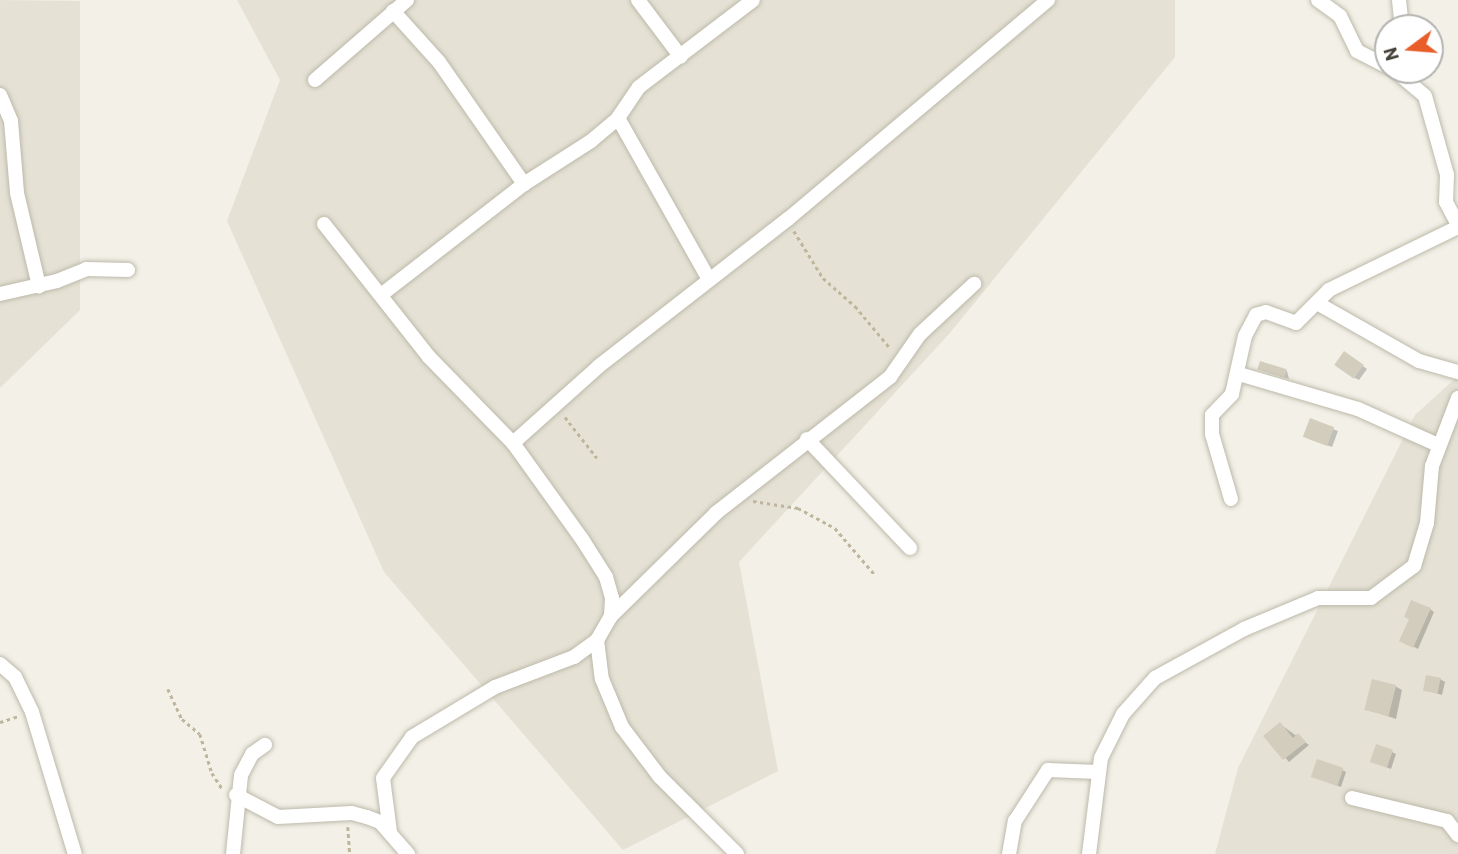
<!DOCTYPE html>
<style>
body{margin:0}
#map{position:relative;width:1458px;height:854px;overflow:hidden;background:#f2f0e7;font-family:Barlow,sans-serif}
div>[style]{position:absolute}
[style*='--x']{left:calc(var(--x)*1px);top:calc(var(--y)*1px);width:calc(var(--w)*1px);rotate:calc(var(--a)*1deg)}
.residential>*{inset:0;background:#e5e2d5}
.shadow>*{inset:0;background:#0003}
.building>*{inset:0;background:#d3cdbd;transform-origin:0 0}
.path>*{height:2.5px;margin-top:-1.25px;transform-origin:0;background:repeating-linear-gradient(90deg,#bdb69d 0 3.5px,transparent 0 7px)}
.roads{filter:drop-shadow(0 0 2px #bdb9aa) drop-shadow(0 0 2px #bdb9aa)}
.minor>*{height:14px;margin:-7px;padding:0 7px;transform-origin:7px;border-radius:7px;background:#fff}
span{translate:-50% -50%;white-space:nowrap;text-align:center;line-height:1.15;-webkit-text-stroke:5px #fff;paint-order:stroke}
.north{position:absolute;left:1374px;top:14px;width:70px;height:70px;box-sizing:border-box;background:#fff;border:2px solid #b4b3af;border-radius:50%;rotate:254deg;font-size:19px;font-weight:700;line-height:28px;text-align:center;color:#444136}
.north::after{content:'';display:block;margin:auto;width:24px;height:32px;background:#e85d28;clip-path:polygon(50% 0,100% 100%,50% 72%,0 100%)}
</style>
<div id="map">
<div class="residential">
<div style="clip-path:polygon(0 0,80px 1px,80px 310px,0 388px)"></div>
<div style="clip-path:polygon(237px 0,1175px 0,1175px 57px,949px 334px,739px 562px,778px 771px,623px 850px,384px 572px,227px 221px,280px 80px)"></div>
<div style="clip-path:polygon(1458px 376px,1458px 854px,1215px 854px,1238px 768px,1415px 415px)"></div>
</div>
<div class="shadow">
<div style="clip-path:polygon(1349px 356px,1367px 369px,1359px 380px,1355px 378px)"></div>
<div style="clip-path:polygon(1261px 363px,1287px 371px,1289px 379px,1263px 371px)"></div>
<div style="clip-path:polygon(1311px 421px,1338px 431px,1332px 447px,1309px 439px)"></div>
<div style="clip-path:polygon(1430px 609px,1434px 612px,1418px 649px,1401px 640px)"></div>
<div style="clip-path:polygon(1440px 679px,1445px 682px,1442px 695px,1425px 690px)"></div>
<div style="clip-path:polygon(1395px 686px,1402px 690px,1396px 719px,1366px 709px)"></div>
<div style="clip-path:polygon(1280px 724px,1309px 745px,1289px 762px,1266px 736px)"></div>
<div style="clip-path:polygon(1392px 752px,1396px 754px,1391px 769px,1376px 763px)"></div>
<div style="clip-path:polygon(1342px 770px,1346px 772px,1341px 787px,1317px 778px)"></div>
</div>
<div class="building">
<div style="left:1344px;top:351px;width:24px;height:17px;rotate:35deg"></div>
<div style="left:1260px;top:361px;width:28px;height:9px;rotate:17deg"></div>
<div style="left:1310px;top:418px;width:26px;height:20px;rotate:21deg"></div>
<div style="clip-path:polygon(1411px 600px,1431px 608px,1413px 648px,1399px 641px,1409px 619px,1404px 617px)"></div>
<div style="left:1426px;top:675px;width:15px;height:16px;rotate:11deg"></div>
<div style="left:1372px;top:679px;width:25px;height:32px;rotate:14deg"></div>
<div style="clip-path:polygon(1280px 722px,1293px 738px,1298px 733px,1306px 742px,1283px 760px,1263px 736px)"></div>
<div style="left:1376px;top:744px;width:18px;height:19px;rotate:19deg"></div>
<div style="left:1317px;top:759px;width:28px;height:19px;rotate:19deg"></div>
</div>
<div class="path">
<div style="--x:794;--y:231;--w:55;--a:58.3"></div>
<div style="--x:823;--y:278;--w:43;--a:41.2"></div>
<div style="--x:855;--y:306;--w:56;--a:50.1"></div>
<div style="--x:565;--y:417;--w:52;--a:52"></div>
<div style="--x:753;--y:501;--w:46;--a:8.8"></div>
<div style="--x:798;--y:508;--w:42;--a:28.4"></div>
<div style="--x:835;--y:528;--w:63;--a:49.5"></div>
<div style="--x:168;--y:689;--w:33;--a:65"></div>
<div style="--x:182;--y:719;--w:23;--a:40"></div>
<div style="--x:200;--y:734;--w:41;--a:72.9"></div>
<div style="--x:212;--y:773;--w:20;--a:57"></div>
<div style="--x:0;--y:722;--w:20;--a:-18"></div>
<div style="--x:348;--y:827;--w:27;--a:86"></div>
</div>
<div class="roads">
<div class="minor">
<div style="--x:638;--y:0;--w:71;--a:53"></div>
<div style="--x:1318;--y:0;--w:27;--a:36"></div>
<div style="--x:1340;--y:16;--w:39;--a:64"></div>
<div style="--x:1357;--y:51;--w:35;--a:27"></div>
<div style="--x:1399;--y:0;--w:28;--a:84"></div>
<div style="--x:393;--y:11;--w:69;--a:48"></div>
<div style="--x:439;--y:62;--w:149;--a:55.1"></div>
<div style="--x:1394;--y:70;--w:40;--a:40"></div>
<div style="--x:1425;--y:96;--w:82;--a:74.4"></div>
<div style="--x:1447;--y:175;--w:27;--a:92"></div>
<div style="--x:1446;--y:202;--w:26;--a:62"></div>
<div style="--x:315;--y:80;--w:122;--a:-41"></div>
<div style="--x:0;--y:95;--w:28;--a:67"></div>
<div style="--x:11;--y:121;--w:72;--a:85.2"></div>
<div style="--x:17;--y:193;--w:96;--a:76.7"></div>
<div style="--x:618;--y:118;--w:184;--a:60.6"></div>
<div style="--x:324;--y:224;--w:169;--a:51.7"></div>
<div style="--x:429;--y:357;--w:120;--a:45.7"></div>
<div style="--x:513;--y:443;--w:118;--a:54.3"></div>
<div style="--x:582;--y:539;--w:45;--a:57.7"></div>
<div style="--x:606;--y:577;--w:22;--a:74"></div>
<div style="--x:612;--y:598;--w:18;--a:93"></div>
<div style="--x:611;--y:616;--w:28;--a:120"></div>
<div style="--x:597;--y:640;--w:39;--a:83"></div>
<div style="--x:602;--y:679;--w:52;--a:67.4"></div>
<div style="--x:622;--y:727;--w:63;--a:52.8"></div>
<div style="--x:660;--y:777;--w:109;--a:45"></div>
<div style="--x:0;--y:294;--w:58;--a:-12.8"></div>
<div style="--x:57;--y:281;--w:31;--a:-22"></div>
<div style="--x:86;--y:269;--w:42;--a:1.4"></div>
<div style="--x:381;--y:295;--w:181;--a:-37.8"></div>
<div style="--x:524;--y:184;--w:80;--a:-32.7"></div>
<div style="--x:591;--y:141;--w:35;--a:-40"></div>
<div style="--x:618;--y:118;--w:37;--a:-56"></div>
<div style="--x:639;--y:87;--w:143;--a:-37.3"></div>
<div style="--x:1317;--y:303;--w:117;--a:29.6"></div>
<div style="--x:1419;--y:361;--w:41;--a:15.8"></div>
<div style="--x:1239;--y:374;--w:124;--a:16.4"></div>
<div style="--x:1358;--y:409;--w:88;--a:24.2"></div>
<div style="--x:807;--y:439;--w:150;--a:46.6"></div>
<div style="--x:513;--y:443;--w:115;--a:-41.8"></div>
<div style="--x:599;--y:366;--w:239;--a:-37.9"></div>
<div style="--x:788;--y:219;--w:340;--a:-40.1"></div>
<div style="--x:1231;--y:499;--w:68;--a:-106.3"></div>
<div style="--x:1212;--y:434;--w:19;--a:-90"></div>
<div style="--x:1212;--y:415;--w:29;--a:-46"></div>
<div style="--x:1232;--y:394;--w:59;--a:-77.4"></div>
<div style="--x:1245;--y:336;--w:24;--a:-62"></div>
<div style="--x:1256;--y:315;--w:10;--a:-17"></div>
<div style="--x:1266;--y:312;--w:32;--a:20"></div>
<div style="--x:1296;--y:323;--w:47;--a:-45"></div>
<div style="--x:1329;--y:290;--w:144;--a:-26"></div>
<div style="--x:611;--y:616;--w:147;--a:-44.4"></div>
<div style="--x:716;--y:513;--w:221;--a:-38"></div>
<div style="--x:890;--y:377;--w:52;--a:-55.1"></div>
<div style="--x:920;--y:334;--w:74;--a:-42.8"></div>
<div style="--x:0;--y:664;--w:20;--a:41"></div>
<div style="--x:15;--y:677;--w:39;--a:64"></div>
<div style="--x:32;--y:712;--w:148;--a:73.2"></div>
<div style="--x:236;--y:795;--w:47;--a:27.6"></div>
<div style="--x:278;--y:817;--w:74;--a:-3.1"></div>
<div style="--x:352;--y:813;--w:16;--a:15"></div>
<div style="--x:367;--y:817;--w:14;--a:21"></div>
<div style="--x:380;--y:822;--w:43;--a:48.8"></div>
<div style="--x:1352;--y:798;--w:98;--a:13.6"></div>
<div style="--x:1447;--y:821;--w:18;--a:52"></div>
<div style="--x:390;--y:832;--w:54;--a:-97.4"></div>
<div style="--x:383;--y:778;--w:50;--a:-54.7"></div>
<div style="--x:412;--y:737;--w:97;--a:-31.1"></div>
<div style="--x:495;--y:687;--w:85;--a:-20.8"></div>
<div style="--x:574;--y:657;--w:29;--a:-36"></div>
<div style="--x:233;--y:854;--w:79;--a:-84.2"></div>
<div style="--x:241;--y:775;--w:24;--a:-62"></div>
<div style="--x:252;--y:754;--w:16;--a:-35"></div>
<div style="--x:1009;--y:854;--w:34;--a:-80"></div>
<div style="--x:1015;--y:821;--w:61;--a:-57.1"></div>
<div style="--x:1048;--y:770;--w:50;--a:2.3"></div>
<div style="--x:1089;--y:854;--w:97;--a:-82.9"></div>
<div style="--x:1101;--y:758;--w:49;--a:-63.4"></div>
<div style="--x:1123;--y:714;--w:48;--a:-48.4"></div>
<div style="--x:1155;--y:678;--w:102;--a:-28.8"></div>
<div style="--x:1244;--y:629;--w:80;--a:-22.7"></div>
<div style="--x:1318;--y:598;--w:53;--a:0"></div>
<div style="--x:1371;--y:598;--w:54;--a:-36.7"></div>
<div style="--x:1414;--y:566;--w:45;--a:-73.2"></div>
<div style="--x:1427;--y:523;--w:57;--a:-85"></div>
<div style="--x:1432;--y:466;--w:73;--a:-69.1"></div>
</div>
</div>
<div class="north">N</div>
</div>
